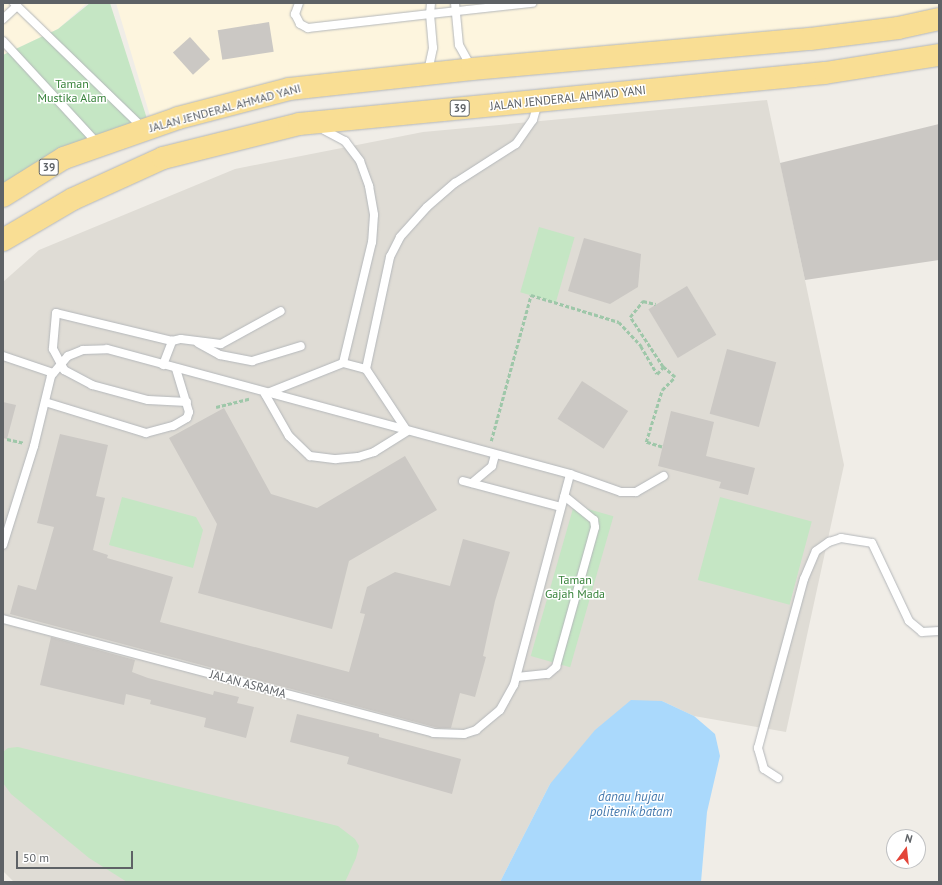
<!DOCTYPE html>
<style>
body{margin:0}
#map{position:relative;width:942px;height:885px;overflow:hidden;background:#f0ede7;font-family:"PT Sans",sans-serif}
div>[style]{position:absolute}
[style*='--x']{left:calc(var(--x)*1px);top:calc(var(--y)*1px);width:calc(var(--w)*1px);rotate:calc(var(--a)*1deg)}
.commercial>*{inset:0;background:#fdf5de}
.education>*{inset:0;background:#dfdcd5}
.green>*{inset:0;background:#c5e6c4;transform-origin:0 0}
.water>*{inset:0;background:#aad9fc}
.building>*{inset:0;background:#cbc8c4;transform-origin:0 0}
.path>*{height:2.5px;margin-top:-1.25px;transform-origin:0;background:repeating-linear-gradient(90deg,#9ec7a9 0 4px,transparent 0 6px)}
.roads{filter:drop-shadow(0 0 1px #b4b7ba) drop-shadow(0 0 1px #b4b7ba)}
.lane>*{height:8px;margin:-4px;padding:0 4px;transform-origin:4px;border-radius:4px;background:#fff}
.highway>*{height:22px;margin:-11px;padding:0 11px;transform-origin:11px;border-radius:11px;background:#f9de94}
span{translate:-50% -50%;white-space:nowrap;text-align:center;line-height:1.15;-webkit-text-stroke:3px #fff;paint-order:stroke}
.shield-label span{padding:1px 3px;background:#fff;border:1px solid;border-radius:3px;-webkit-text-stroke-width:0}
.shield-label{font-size:11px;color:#5e6266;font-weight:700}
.park-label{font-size:12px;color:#38833b}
.street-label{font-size:12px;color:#5e6266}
.water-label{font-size:13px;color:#467aae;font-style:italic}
.frame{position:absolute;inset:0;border:4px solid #5e6266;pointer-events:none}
.north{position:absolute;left:886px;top:829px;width:40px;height:40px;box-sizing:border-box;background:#fff;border:1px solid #bfc0c2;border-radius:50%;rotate:15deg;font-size:11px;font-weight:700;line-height:16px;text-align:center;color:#5e6266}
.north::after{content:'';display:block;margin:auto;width:14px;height:18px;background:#e34539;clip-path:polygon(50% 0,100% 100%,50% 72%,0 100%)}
.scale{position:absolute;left:16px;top:851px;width:117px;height:18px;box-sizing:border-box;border:2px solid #5e6266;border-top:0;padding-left:5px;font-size:12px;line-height:14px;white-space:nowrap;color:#5e6266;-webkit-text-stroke:3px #fff;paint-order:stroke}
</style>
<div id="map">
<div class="commercial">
<div style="clip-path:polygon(3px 3px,87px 3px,58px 29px,3px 55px)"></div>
<div style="clip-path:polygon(116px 3px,939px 3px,939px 10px,894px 22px,428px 68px,151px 119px)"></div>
</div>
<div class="education">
<div style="clip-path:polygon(767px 100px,844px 465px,786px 732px,694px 716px,662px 701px,550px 784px,500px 882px,14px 882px,3px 871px,3px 282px,39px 250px,235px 169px,423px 132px)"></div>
</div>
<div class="green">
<div style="clip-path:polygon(90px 3px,110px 3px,149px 125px,3px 196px,3px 55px,58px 29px)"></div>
<div style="left:539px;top:227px;width:37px;height:68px;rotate:16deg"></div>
<div style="clip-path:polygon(122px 497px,196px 517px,203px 530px,193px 568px,109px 545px)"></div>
<div style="left:720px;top:497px;width:95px;height:86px;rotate:15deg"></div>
<div style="left:574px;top:505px;width:41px;height:157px;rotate:16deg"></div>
<div style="clip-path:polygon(18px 747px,338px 826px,355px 839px,359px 846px,356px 858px,345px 882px,127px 882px,89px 858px,11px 794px,3px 783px,3px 752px,8px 748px)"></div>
</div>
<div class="water">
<div style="clip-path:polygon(631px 700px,662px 701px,694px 716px,715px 734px,720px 756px,707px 812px,701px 882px,500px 882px,550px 784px,595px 730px)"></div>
</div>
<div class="building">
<div style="left:269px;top:22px;width:30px;height:52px;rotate:81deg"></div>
<div style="left:190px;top:37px;width:30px;height:23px;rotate:48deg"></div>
<div style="clip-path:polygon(939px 124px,939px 260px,805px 280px,780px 163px)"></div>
<div style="clip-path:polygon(584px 238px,641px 254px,638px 287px,610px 304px,568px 291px)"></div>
<div style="left:687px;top:286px;width:57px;height:45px;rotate:59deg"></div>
<div style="left:727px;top:349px;width:51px;height:67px;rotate:15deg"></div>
<div style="left:582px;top:381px;width:55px;height:45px;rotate:33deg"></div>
<div style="clip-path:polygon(3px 402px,16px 405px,7px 439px,3px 438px)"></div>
<div style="clip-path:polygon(224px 408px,271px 494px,317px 508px,405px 456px,437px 510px,349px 561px,332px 629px,198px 593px,217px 524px,169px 438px)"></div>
<div style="clip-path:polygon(671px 411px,714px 422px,706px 456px,755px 468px,748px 495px,719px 488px,721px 482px,658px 466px)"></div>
<div style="clip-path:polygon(60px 434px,108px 445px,96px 496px,105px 498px,93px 550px,108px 555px,107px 558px,173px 577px,160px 622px,349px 672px,365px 614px,360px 613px,367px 587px,395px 572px,450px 586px,463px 539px,510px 552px,495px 601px,483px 656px,486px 657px,475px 697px,460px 693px,451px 728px,438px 728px,10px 614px,18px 585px,36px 590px,54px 527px,37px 523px)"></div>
<div style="clip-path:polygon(51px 637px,135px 660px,132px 672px,148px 678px,213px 695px,214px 691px,239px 697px,237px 703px,254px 707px,246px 738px,204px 727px,206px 718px,150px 704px,151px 700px,126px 694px,124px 705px,40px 685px)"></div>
<div style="clip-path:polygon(297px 714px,379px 734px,379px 737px,461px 759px,452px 794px,347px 764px,349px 757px,290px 742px)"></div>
</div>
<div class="path">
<div style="--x:216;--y:407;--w:34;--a:-14"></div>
<div style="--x:7;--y:439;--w:17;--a:13"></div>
<div style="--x:491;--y:441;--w:151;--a:-74.7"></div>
<div style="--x:531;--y:295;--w:92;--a:17.1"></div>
<div style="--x:619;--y:322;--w:33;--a:47"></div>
<div style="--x:641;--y:346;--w:32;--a:60"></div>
<div style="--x:657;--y:374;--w:9;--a:-49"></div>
<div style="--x:663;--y:367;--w:60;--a:-123.4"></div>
<div style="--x:630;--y:317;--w:21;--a:-51"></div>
<div style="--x:643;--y:301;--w:13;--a:13"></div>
<div style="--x:662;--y:447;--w:17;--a:-163"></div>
<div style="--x:646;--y:442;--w:54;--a:-72.9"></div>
<div style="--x:662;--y:390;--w:18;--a:-45"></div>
<div style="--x:675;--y:377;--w:16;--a:-140"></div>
</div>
<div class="roads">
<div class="lane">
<div style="--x:14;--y:3;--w:181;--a:44.1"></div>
<div style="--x:299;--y:3;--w:12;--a:110"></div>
<div style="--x:295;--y:14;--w:11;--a:63"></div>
<div style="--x:300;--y:24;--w:9;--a:27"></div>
<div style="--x:308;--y:28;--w:123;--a:-6.5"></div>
<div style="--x:430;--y:14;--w:34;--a:85"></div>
<div style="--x:433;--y:48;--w:25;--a:102"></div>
<div style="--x:431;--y:3;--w:11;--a:95"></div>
<div style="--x:430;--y:14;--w:103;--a:-6.2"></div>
<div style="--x:455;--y:3;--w:42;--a:84.6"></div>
<div style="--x:459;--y:45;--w:25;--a:61"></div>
<div style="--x:3;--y:19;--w:19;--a:-43"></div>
<div style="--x:3;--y:41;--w:142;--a:47.3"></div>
<div style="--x:324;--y:130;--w:24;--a:28"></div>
<div style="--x:345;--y:141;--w:25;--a:53"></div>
<div style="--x:360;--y:161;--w:27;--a:70"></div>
<div style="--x:369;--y:186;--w:29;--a:80"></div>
<div style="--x:374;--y:215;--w:27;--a:94"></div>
<div style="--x:372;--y:242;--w:124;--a:103.5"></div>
<div style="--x:172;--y:341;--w:119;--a:-166.4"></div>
<div style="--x:56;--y:313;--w:36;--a:95"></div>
<div style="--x:53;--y:349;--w:24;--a:62"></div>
<div style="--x:64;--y:370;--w:32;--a:28"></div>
<div style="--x:92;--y:385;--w:58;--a:15"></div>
<div style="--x:148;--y:400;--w:39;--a:3"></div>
<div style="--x:198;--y:343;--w:25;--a:29"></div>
<div style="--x:220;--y:355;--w:33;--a:11"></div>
<div style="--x:252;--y:361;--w:51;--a:-17"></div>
<div style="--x:3;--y:356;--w:53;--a:18.8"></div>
<div style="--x:163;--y:365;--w:26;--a:-69"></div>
<div style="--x:172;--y:341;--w:9;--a:-13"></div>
<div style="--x:181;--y:339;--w:40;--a:7.1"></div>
<div style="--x:221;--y:344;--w:68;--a:-28.8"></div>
<div style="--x:366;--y:369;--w:115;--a:-77.9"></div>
<div style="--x:390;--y:257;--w:22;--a:-63"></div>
<div style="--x:400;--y:237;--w:40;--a:-48"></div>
<div style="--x:427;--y:207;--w:37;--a:-41"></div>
<div style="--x:455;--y:183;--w:72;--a:-32.6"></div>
<div style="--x:516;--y:144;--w:29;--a:-55"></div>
<div style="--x:533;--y:120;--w:19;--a:-74"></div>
<div style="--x:265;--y:394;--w:84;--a:-21.7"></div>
<div style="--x:343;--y:363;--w:24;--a:15"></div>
<div style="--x:366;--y:369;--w:74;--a:56.5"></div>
<div style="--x:265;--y:394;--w:48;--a:60.3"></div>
<div style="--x:289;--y:436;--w:29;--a:44"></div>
<div style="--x:310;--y:456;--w:26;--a:7"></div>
<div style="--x:336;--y:459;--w:22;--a:-5"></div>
<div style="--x:358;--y:457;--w:17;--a:-17"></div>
<div style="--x:374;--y:452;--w:39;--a:-32"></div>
<div style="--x:45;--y:402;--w:106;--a:17.1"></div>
<div style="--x:146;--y:433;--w:28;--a:-15"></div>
<div style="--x:173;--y:426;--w:16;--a:-30"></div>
<div style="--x:187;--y:418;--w:6;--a:-72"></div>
<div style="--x:189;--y:412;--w:45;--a:-106.8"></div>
<div style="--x:463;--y:481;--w:101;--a:14.9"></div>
<div style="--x:472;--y:483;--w:26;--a:-40"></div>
<div style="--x:492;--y:466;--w:11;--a:-75"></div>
<div style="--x:3;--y:545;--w:104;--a:-72.6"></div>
<div style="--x:34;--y:446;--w:72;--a:-76.3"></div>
<div style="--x:51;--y:376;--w:26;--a:-50"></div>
<div style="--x:68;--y:356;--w:16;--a:-22"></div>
<div style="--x:83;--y:350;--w:24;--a:-2"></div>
<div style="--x:107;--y:349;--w:480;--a:15.1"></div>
<div style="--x:570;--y:474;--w:54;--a:19.4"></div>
<div style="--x:621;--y:492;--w:15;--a:0"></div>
<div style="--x:636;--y:492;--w:32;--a:-30"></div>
<div style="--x:3;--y:619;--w:445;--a:14.8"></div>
<div style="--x:433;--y:733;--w:31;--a:2"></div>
<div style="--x:464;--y:734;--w:13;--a:-18"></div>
<div style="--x:476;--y:730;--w:31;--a:-40"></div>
<div style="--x:500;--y:710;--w:29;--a:-61"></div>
<div style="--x:514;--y:685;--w:218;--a:-75.1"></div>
<div style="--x:517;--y:677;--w:31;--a:-6"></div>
<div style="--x:548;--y:674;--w:11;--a:-41"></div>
<div style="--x:556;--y:667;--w:145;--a:-74.4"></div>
<div style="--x:595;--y:527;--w:7;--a:-98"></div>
<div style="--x:594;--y:520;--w:38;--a:-141"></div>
<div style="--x:778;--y:778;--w:17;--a:-147"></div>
<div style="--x:764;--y:769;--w:22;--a:-106"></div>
<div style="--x:758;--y:748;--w:175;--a:-74.8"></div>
<div style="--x:804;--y:579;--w:30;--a:-67"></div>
<div style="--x:816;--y:551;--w:16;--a:-35"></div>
<div style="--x:829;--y:542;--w:13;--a:-18"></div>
<div style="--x:841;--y:538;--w:31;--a:9"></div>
<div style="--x:872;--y:543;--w:86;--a:64.6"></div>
<div style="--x:909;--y:621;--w:17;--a:40"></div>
<div style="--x:922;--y:632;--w:17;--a:-3"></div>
</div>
<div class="highway">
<div style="--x:3;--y:196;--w:72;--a:-31.9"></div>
<div style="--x:64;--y:158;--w:121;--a:-19.3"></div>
<div style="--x:178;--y:118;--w:115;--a:-14.6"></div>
<div style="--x:289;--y:89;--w:184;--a:-6.2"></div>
<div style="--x:472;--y:69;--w:339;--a:-5.1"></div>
<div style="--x:810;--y:39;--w:89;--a:-7.1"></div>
<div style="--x:898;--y:28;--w:42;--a:-12.4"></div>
<div style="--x:3;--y:240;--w:81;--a:-30.4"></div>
<div style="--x:73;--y:199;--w:99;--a:-24.5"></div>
<div style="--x:163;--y:158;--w:140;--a:-14"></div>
<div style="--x:299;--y:124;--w:528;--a:-5.54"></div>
<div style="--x:825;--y:73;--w:115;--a:-9"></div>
</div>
</div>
<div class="shield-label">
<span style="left:460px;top:108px">39</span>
<span style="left:49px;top:167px">39</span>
</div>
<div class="park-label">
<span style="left:72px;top:91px">Taman<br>Mustika Alam</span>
<span style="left:575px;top:587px">Taman<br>Gajah Mada</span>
</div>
<div class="street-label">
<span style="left:568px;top:98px;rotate:-6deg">JALAN JENDERAL AHMAD YANI</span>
<span style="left:225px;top:108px;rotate:-15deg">JALAN JENDERAL AHMAD YANI</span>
<span style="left:248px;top:684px;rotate:15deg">JALAN ASRAMA</span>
</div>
<div class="water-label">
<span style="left:631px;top:805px">danau hujau<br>politenik batam</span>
</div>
<div class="frame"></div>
<div class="north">N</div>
<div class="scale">50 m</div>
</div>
